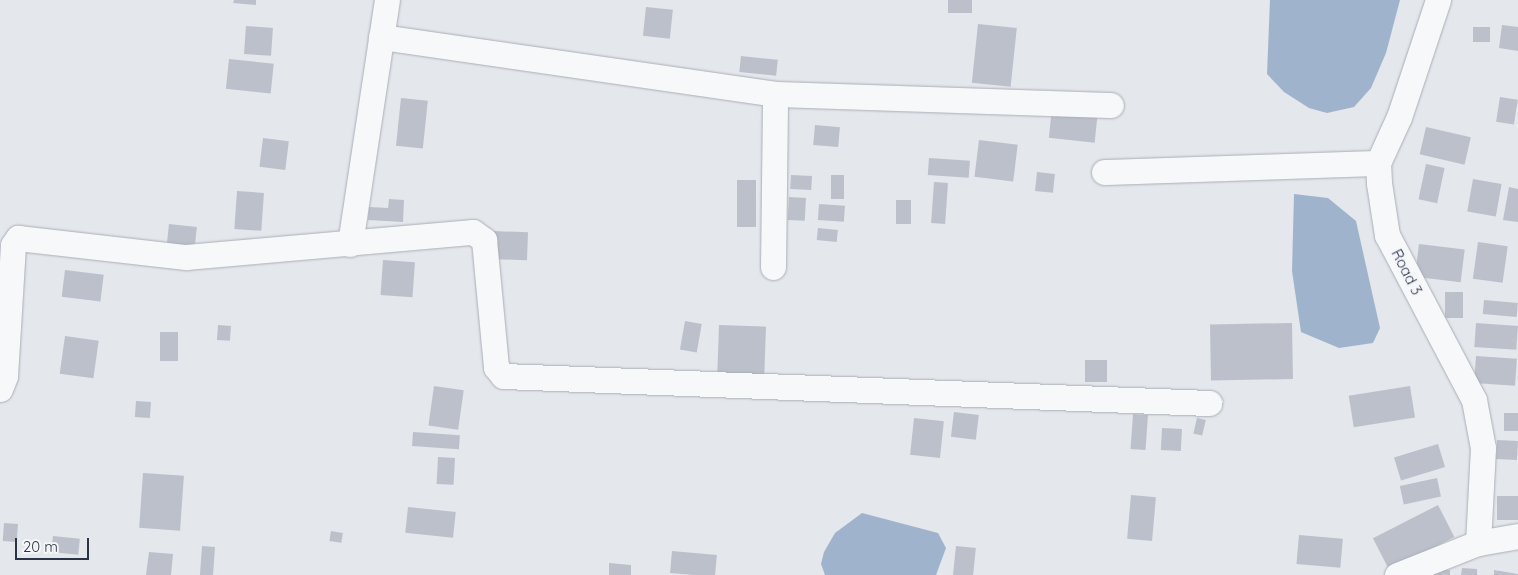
<!DOCTYPE html>
<style>
body{margin:0}
#map{position:relative;width:1518px;height:575px;overflow:hidden;background:#e4e7ec;font-family:Quicksand,sans-serif}
div>[style]{position:absolute}
[style*='--x']{left:calc(var(--x)*1px);top:calc(var(--y)*1px);width:calc(var(--w)*1px);rotate:calc(var(--a)*1deg)}
.water>*{inset:0;background:#9fb4cc}
.building>*{inset:0;background:#bbc0ca;transform-origin:0 0}
.roads{filter:drop-shadow(0 0 1px #a9aeb7) drop-shadow(0 0 1px #a9aeb7)}
.minor>*{height:25px;margin:-12.5px;padding:0 12.5px;transform-origin:12.5px;border-radius:12.5px;background:#f7f8fa}
span{translate:-50% -50%;white-space:nowrap;text-align:center;line-height:1.15;-webkit-text-stroke:4px #f4f6f9;paint-order:stroke}
.street-label{font-size:15px;color:#2b3445}
.scale{position:absolute;left:15px;top:538px;width:74px;height:22px;box-sizing:border-box;border:2px solid #2b3445;border-top:0;padding-left:6px;font-size:15px;line-height:18px;white-space:nowrap;color:#2b3445;-webkit-text-stroke:4px #f4f6f9;paint-order:stroke}
</style>
<div id="map">
<div class="water">
<div style="clip-path:polygon(1270px 0,1400px 0,1386px 53px,1371px 88px,1354px 107px,1327px 113px,1309px 108px,1284px 92px,1267px 74px)"></div>
<div style="clip-path:polygon(1294px 194px,1328px 198px,1356px 221px,1380px 328px,1373px 343px,1339px 348px,1301px 332px,1292px 271px)"></div>
<div style="clip-path:polygon(862px 513px,938px 533px,946px 548px,936px 575px,825px 575px,821px 564px,824px 552px,835px 533px)"></div>
</div>
<div class="building">
<div style="clip-path:polygon(234px 0,256px 0,256px 5px,233px 3px)"></div>
<div style="left:948px;top:0;width:24px;height:13px"></div>
<div style="left:646px;top:7px;width:27px;height:29px;rotate:6deg"></div>
<div style="left:978px;top:24px;width:39px;height:59px;rotate:6deg"></div>
<div style="clip-path:polygon(1502px 25px,1518px 27px,1518px 51px,1499px 48px)"></div>
<div style="left:246px;top:26px;width:27px;height:28px;rotate:4deg"></div>
<div style="left:1473px;top:27px;width:17px;height:15px"></div>
<div style="left:741px;top:56px;width:37px;height:16px;rotate:6deg"></div>
<div style="left:229px;top:59px;width:45px;height:30px;rotate:6deg"></div>
<div style="left:1500px;top:97px;width:18px;height:25px;rotate:9deg"></div>
<div style="left:401px;top:98px;width:27px;height:48px;rotate:6deg"></div>
<div style="left:1052px;top:108px;width:46px;height:30px;rotate:6deg"></div>
<div style="left:815px;top:125px;width:25px;height:20px;rotate:5deg"></div>
<div style="left:1426px;top:127px;width:46px;height:28px;rotate:13deg"></div>
<div style="left:263px;top:138px;width:26px;height:29px;rotate:7deg"></div>
<div style="left:979px;top:140px;width:39px;height:37px;rotate:7deg"></div>
<div style="left:929px;top:158px;width:41px;height:17px;rotate:4deg"></div>
<div style="left:1426px;top:164px;width:19px;height:36px;rotate:12deg"></div>
<div style="left:1037px;top:172px;width:18px;height:19px;rotate:6deg"></div>
<div style="left:791px;top:175px;width:21px;height:14px;rotate:3deg"></div>
<div style="left:831px;top:175px;width:13px;height:24px"></div>
<div style="left:1473px;top:179px;width:29px;height:33px;rotate:10deg"></div>
<div style="left:737px;top:180px;width:19px;height:47px"></div>
<div style="left:934px;top:182px;width:14px;height:41px;rotate:4deg"></div>
<div style="clip-path:polygon(1509px 187px,1518px 189px,1518px 222px,1503px 220px)"></div>
<div style="left:237px;top:191px;width:27px;height:38px;rotate:4deg"></div>
<div style="left:789px;top:197px;width:17px;height:23px;rotate:3deg"></div>
<div style="clip-path:polygon(389px 199px,404px 200px,403px 222px,368px 220px,369px 207px,388px 208px)"></div>
<div style="left:896px;top:200px;width:15px;height:24px"></div>
<div style="left:819px;top:204px;width:26px;height:16px;rotate:4deg"></div>
<div style="left:169px;top:224px;width:28px;height:22px;rotate:6deg"></div>
<div style="left:818px;top:228px;width:20px;height:12px;rotate:6deg"></div>
<div style="left:491px;top:231px;width:37px;height:28px;rotate:2deg"></div>
<div style="left:1478px;top:242px;width:30px;height:37px;rotate:8deg"></div>
<div style="left:1419px;top:244px;width:46px;height:33px;rotate:7deg"></div>
<div style="left:383px;top:260px;width:32px;height:35px;rotate:4deg"></div>
<div style="left:65px;top:270px;width:39px;height:27px;rotate:7deg"></div>
<div style="left:1445px;top:292px;width:18px;height:26px"></div>
<div style="left:1484px;top:300px;width:34px;height:14px;rotate:5deg"></div>
<div style="left:685px;top:321px;width:17px;height:29px;rotate:10deg"></div>
<div style="left:1292px;top:323px;width:56px;height:82px;rotate:89deg"></div>
<div style="left:1476px;top:323px;width:42px;height:24px;rotate:4deg"></div>
<div style="left:218px;top:325px;width:13px;height:15px;rotate:4deg"></div>
<div style="left:719px;top:325px;width:47px;height:50px;rotate:2deg"></div>
<div style="left:160px;top:332px;width:18px;height:29px"></div>
<div style="left:65px;top:336px;width:34px;height:38px;rotate:8deg"></div>
<div style="left:1476px;top:356px;width:41px;height:27px;rotate:4deg"></div>
<div style="left:1085px;top:360px;width:22px;height:22px"></div>
<div style="left:434px;top:386px;width:30px;height:40px;rotate:8deg"></div>
<div style="left:1410px;top:386px;width:32px;height:62px;rotate:81deg"></div>
<div style="left:136px;top:401px;width:15px;height:16px;rotate:4deg"></div>
<div style="left:954px;top:412px;width:25px;height:25px;rotate:7deg"></div>
<div style="left:1504px;top:413px;width:14px;height:18px"></div>
<div style="left:1133px;top:414px;width:15px;height:35px;rotate:4deg"></div>
<div style="left:914px;top:418px;width:30px;height:37px;rotate:6deg"></div>
<div style="left:1197px;top:418px;width:9px;height:16px;rotate:13deg"></div>
<div style="left:1162px;top:428px;width:20px;height:22px;rotate:3deg"></div>
<div style="left:413px;top:432px;width:47px;height:14px;rotate:4deg"></div>
<div style="left:1497px;top:440px;width:21px;height:19px;rotate:3deg"></div>
<div style="left:1438px;top:444px;width:24px;height:46px;rotate:73deg"></div>
<div style="left:438px;top:457px;width:17px;height:27px;rotate:3deg"></div>
<div style="left:143px;top:473px;width:41px;height:55px;rotate:4deg"></div>
<div style="left:1437px;top:478px;width:19px;height:38px;rotate:78deg"></div>
<div style="left:1131px;top:495px;width:25px;height:44px;rotate:5deg"></div>
<div style="left:1518px;top:496px;width:24px;height:21px;rotate:90deg"></div>
<div style="left:1438px;top:505px;width:36px;height:73px;rotate:63deg"></div>
<div style="left:408px;top:507px;width:48px;height:26px;rotate:6deg"></div>
<div style="left:4px;top:523px;width:14px;height:18px;rotate:4deg"></div>
<div style="left:331px;top:531px;width:12px;height:10px;rotate:9deg"></div>
<div style="left:1299px;top:535px;width:44px;height:29px;rotate:5deg"></div>
<div style="left:53px;top:536px;width:27px;height:16px;rotate:6deg"></div>
<div style="left:202px;top:546px;width:13px;height:29px;rotate:4deg"></div>
<div style="left:956px;top:546px;width:20px;height:29px;rotate:6deg"></div>
<div style="left:672px;top:551px;width:45px;height:22px;rotate:5deg"></div>
<div style="clip-path:polygon(149px 552px,173px 554px,171px 575px,146px 575px)"></div>
<div style="clip-path:polygon(609px 563px,631px 565px,631px 575px,609px 575px)"></div>
<div style="clip-path:polygon(1462px 568px,1477px 569px,1477px 575px,1461px 575px)"></div>
<div style="clip-path:polygon(1422px 569px,1450px 570px,1450px 575px,1422px 575px)"></div>
<div style="clip-path:polygon(1494px 570px,1518px 574px,1518px 575px,1494px 575px)"></div>
</div>
<div class="roads">
<div class="minor">
<div style="--x:1438;--y:0;--w:123;--a:108.4"></div>
<div style="--x:1399;--y:117;--w:51;--a:114.5"></div>
<div style="--x:1378;--y:163;--w:20;--a:87"></div>
<div style="--x:1379;--y:183;--w:53;--a:81.3"></div>
<div style="--x:1387;--y:235;--w:187;--a:62.2"></div>
<div style="--x:1474;--y:400;--w:49;--a:79.4"></div>
<div style="--x:1483;--y:448;--w:95;--a:93"></div>
<div style="--x:381;--y:37;--w:398;--a:8.2"></div>
<div style="--x:775;--y:94;--w:336;--a:1.9"></div>
<div style="--x:1104;--y:172;--w:274;--a:-1.9"></div>
<div style="--x:350;--y:244;--w:247;--a:-81.4"></div>
<div style="--x:773;--y:267;--w:173;--a:-89.3"></div>
<div style="--x:0;--y:389;--w:14;--a:-69"></div>
<div style="--x:5;--y:376;--w:131;--a:-86.5"></div>
<div style="--x:13;--y:245;--w:9;--a:-54"></div>
<div style="--x:18;--y:238;--w:169;--a:6.5"></div>
<div style="--x:186;--y:257;--w:288;--a:-5"></div>
<div style="--x:473;--y:232;--w:14;--a:36"></div>
<div style="--x:484;--y:240;--w:128;--a:84.6"></div>
<div style="--x:496;--y:367;--w:11;--a:52"></div>
<div style="--x:503;--y:376;--w:707;--a:2.19"></div>
<div style="--x:1397;--y:575;--w:87;--a:-21.6"></div>
<div style="--x:1478;--y:543;--w:41;--a:-9.9"></div>
</div>
</div>
<div class="street-label">
<span style="left:1407px;top:272px;rotate:63deg">Road 3</span>
</div>
<div class="scale">20 m</div>
</div>
